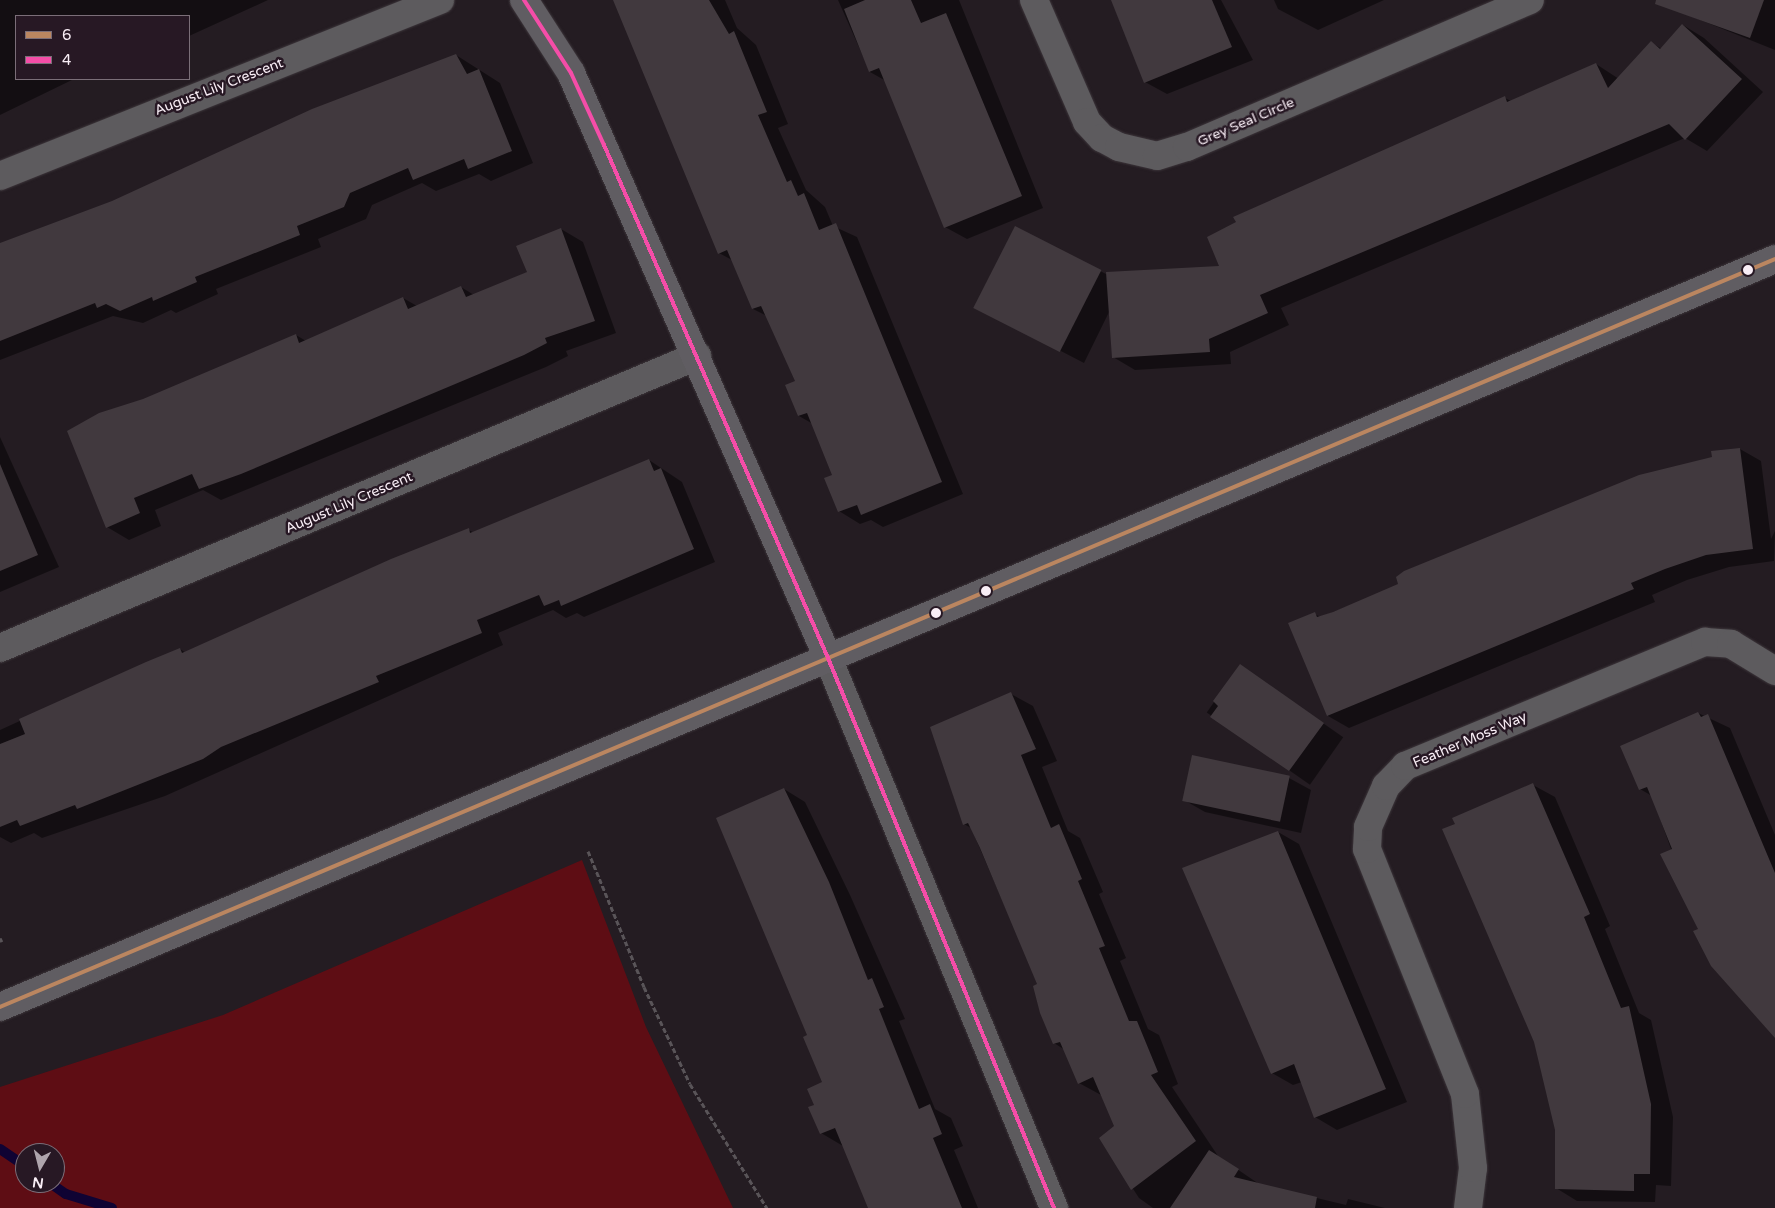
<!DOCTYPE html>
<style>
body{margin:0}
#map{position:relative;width:1775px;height:1208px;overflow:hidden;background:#241c22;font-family:"Varela Round",sans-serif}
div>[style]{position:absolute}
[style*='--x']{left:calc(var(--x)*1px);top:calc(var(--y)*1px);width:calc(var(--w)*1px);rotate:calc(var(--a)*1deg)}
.green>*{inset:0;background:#5e0d14}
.shadow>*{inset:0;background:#0007;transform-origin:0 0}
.stream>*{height:10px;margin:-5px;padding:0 5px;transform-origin:5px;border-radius:5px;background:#0f0333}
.building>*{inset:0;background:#41393e;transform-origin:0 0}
.path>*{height:3px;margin-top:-1.5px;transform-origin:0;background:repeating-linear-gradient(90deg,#595458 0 5px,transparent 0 7.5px)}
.roads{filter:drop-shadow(0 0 1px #3d363b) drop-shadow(0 0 1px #3d363b)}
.street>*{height:28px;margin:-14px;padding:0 14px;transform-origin:14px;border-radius:14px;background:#5d5b5e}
.secondary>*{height:28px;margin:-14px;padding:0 14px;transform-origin:14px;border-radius:14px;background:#605d62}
.bus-1>*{height:4px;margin:-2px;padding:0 2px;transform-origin:2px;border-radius:2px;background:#bb8660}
.bus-2>*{height:4px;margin:-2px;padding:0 2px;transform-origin:2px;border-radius:2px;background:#f54da8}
.dots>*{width:14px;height:14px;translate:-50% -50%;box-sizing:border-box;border:2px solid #271824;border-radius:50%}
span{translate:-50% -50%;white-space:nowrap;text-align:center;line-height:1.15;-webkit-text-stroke:5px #271824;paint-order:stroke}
.street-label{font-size:14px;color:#f9eef6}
.legend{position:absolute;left:15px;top:15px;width:175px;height:65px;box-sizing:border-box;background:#271824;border:1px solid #7b6e78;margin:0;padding:6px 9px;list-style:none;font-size:15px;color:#f9eef6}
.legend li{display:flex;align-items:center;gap:10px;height:25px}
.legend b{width:25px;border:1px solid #7b6e78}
.north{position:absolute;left:15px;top:1143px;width:50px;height:50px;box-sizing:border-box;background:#271824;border:1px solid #7b6e78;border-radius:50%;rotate:188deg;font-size:14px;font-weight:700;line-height:20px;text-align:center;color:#f9eef6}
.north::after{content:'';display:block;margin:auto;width:18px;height:22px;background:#aea4ac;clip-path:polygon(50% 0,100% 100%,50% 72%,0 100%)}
</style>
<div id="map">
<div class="green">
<div style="clip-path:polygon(evenodd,582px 860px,646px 1027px,733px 1208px,0 1208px,0 1087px,223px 1015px,582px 860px,25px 1153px,55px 1153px,55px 1183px,25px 1183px,25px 1153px)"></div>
</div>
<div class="shadow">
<div style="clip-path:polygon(0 0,268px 0,189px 36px,189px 16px,16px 16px,16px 79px,74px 79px,0 115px)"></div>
<div style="clip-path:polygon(614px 0,725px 0,737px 28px,756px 45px,788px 124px,778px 128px,806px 190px,825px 207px,833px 226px,857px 237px,963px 494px,883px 527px,871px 520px,860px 524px,839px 511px,834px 476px,813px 424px,799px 416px,796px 382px,767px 316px,753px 309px,732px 260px,719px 253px)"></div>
<div style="clip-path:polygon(838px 0,959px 0,1043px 208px,967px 239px,945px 227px,886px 81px,870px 72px)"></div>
<div style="clip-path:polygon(1116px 0,1221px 0,1253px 60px,1167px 94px,1145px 82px)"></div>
<div style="clip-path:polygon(1274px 0,1384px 0,1318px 30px,1278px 9px)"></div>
<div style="clip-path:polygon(1693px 0,1775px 0,1775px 50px,1688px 15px)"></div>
<div style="clip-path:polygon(1683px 25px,1704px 38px,1763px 92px,1707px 151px,1685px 138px,1281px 308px,1289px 325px,1230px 352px,1231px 364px,1135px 370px,1113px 357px,1110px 310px,1084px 363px,976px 307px,1016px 228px,1106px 274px,1221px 267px,1505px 98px,1511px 101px,1596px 64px,1619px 79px,1652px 43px,1662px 49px)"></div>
<div style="clip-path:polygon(456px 55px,500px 83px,533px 163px,491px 181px,479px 174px,436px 191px,422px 183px,372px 205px,366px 219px,318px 239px,321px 247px,216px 289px,218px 294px,176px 313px,171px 310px,143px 323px,113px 316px,0 360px,0 252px)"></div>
<div style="clip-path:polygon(561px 229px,583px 242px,616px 333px,566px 351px,568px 356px,546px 367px,221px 500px,203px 490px,155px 510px,161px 526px,129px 540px,107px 527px,143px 401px,296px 335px,306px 341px,403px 298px,417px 306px,461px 287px,474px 295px,528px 272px)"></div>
<div style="clip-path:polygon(0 437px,59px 567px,0 592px)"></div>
<div style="clip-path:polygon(1740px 449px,1761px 461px,1771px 539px,1775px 531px,1774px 561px,1729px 567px,1687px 580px,1652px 595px,1655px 602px,1349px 728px,1328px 716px,1314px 614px,1321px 617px)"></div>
<div style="clip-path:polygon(649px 460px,682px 482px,715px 562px,584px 617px,577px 613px,566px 618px,553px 610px,498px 633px,503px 645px,165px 796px,42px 838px,34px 833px,11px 843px,0 837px,0 730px,147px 663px,180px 649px,186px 653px,469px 530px,474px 533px)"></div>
<div style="left:1240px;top:665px;width:126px;height:58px;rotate:35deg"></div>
<div style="clip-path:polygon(1011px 694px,1033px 706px,1057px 761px,1042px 767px,1068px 831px,1080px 838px,1103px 892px,1099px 894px,1126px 958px,1120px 961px,1148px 1029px,1159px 1035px,1178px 1084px,1172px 1087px,1218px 1156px,1259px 1184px,1346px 1205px,1348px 1199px,1385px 1208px,1153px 1208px,1139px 1198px,1100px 1138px,1116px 1127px,1101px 1095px,1079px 1083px,1065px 1050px,1054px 1043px,1039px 985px,971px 828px,964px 824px,953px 795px)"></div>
<div style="clip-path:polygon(1698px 713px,1730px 728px,1775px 835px,1775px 1034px,1700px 930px,1652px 796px,1640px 789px)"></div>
<div style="clip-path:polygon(1289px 778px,1311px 790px,1301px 833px,1205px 812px,1184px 800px)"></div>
<div style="clip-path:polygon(1533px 785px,1555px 797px,1610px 926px,1605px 929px,1639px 1013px,1651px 1020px,1673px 1117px,1671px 1186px,1656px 1185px,1655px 1202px,1577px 1201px,1556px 1188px,1556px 1130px)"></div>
<div style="clip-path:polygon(784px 789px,805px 802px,850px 895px,905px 1019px,899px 1021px,935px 1109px,951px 1118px,963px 1146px,954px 1150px,978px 1208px,870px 1208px,843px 1146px,821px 1133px,815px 1106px,824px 1083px,809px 1036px)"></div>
<div style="clip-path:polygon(1278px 832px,1299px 844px,1407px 1102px,1337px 1130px,1315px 1117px,1302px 1082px,1293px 1085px,1272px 1073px)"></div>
</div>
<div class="stream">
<div style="--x:0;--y:1149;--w:30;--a:34"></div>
<div style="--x:50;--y:1183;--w:19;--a:35"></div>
<div style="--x:66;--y:1194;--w:48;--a:16.9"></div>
</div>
<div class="building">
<div style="clip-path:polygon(613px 0,709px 0,729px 34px,734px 31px,767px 112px,758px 115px,787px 182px,791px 180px,798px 196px,804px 193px,819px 230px,836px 223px,942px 482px,861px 515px,857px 505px,838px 512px,824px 478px,832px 475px,807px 413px,798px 416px,785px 385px,795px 381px,761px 306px,752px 309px,727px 250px,718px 254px)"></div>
<div style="clip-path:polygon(865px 0,911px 0,921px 23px,946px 13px,1022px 196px,944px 228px,879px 68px,869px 72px,844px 9px)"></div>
<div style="clip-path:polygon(1111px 0,1212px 0,1232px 47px,1144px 83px)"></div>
<div style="clip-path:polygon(1656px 0,1764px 0,1750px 38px,1655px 4px)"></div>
<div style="clip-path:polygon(1682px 24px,1742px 79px,1685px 140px,1669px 124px,1260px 295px,1268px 313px,1209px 339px,1210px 352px,1112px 358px,1106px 272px,1219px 266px,1207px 237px,1236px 222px,1233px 217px,1505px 96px,1507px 102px,1596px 63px,1608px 88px,1651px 41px,1660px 49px)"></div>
<div style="clip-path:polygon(456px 54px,467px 74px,479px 69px,512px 151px,468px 169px,464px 159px,413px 180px,408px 168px,350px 193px,344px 207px,297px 226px,300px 235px,195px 277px,197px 282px,153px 301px,152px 297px,120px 311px,106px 304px,97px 308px,95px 303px,0 341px,0 243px,112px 201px,312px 109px)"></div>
<div style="left:1015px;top:226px;width:97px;height:92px;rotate:27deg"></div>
<div style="clip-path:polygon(561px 228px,595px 321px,545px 338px,547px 343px,524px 355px,241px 474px,199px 489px,192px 474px,134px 498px,140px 513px,106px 528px,67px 431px,99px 413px,143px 399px,296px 334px,299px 343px,403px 297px,408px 309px,461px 286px,466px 297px,527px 272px,516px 246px)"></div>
<div style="clip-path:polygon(1740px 448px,1753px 549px,1706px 555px,1665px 569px,1631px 583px,1634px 589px,1327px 716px,1288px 623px,1315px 612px,1317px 617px,1333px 612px,1398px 584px,1396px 577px,1404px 571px,1639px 475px,1712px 457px,1711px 451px)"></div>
<div style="clip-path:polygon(649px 459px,654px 471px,661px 468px,694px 549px,561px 606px,559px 600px,544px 606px,539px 595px,477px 620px,482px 633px,376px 676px,379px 682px,221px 747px,203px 759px,77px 809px,75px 805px,20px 826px,17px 820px,0 827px,0 744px,25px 734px,19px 719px,146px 662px,180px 648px,182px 653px,391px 559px,469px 528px,470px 533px)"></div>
<div style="clip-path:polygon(0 464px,38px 555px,0 571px)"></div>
<div style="clip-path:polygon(1240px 664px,1324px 723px,1289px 771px,1210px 717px,1218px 706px,1213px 701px)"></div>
<div style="clip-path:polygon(1011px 692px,1036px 749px,1021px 755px,1051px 828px,1059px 824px,1082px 879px,1078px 881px,1105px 946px,1099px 948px,1129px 1021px,1137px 1021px,1158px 1072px,1151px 1075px,1196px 1141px,1131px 1190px,1099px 1138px,1114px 1126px,1093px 1077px,1078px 1084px,1060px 1042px,1053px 1044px,1040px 1013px,1033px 986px,1037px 984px,980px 848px,968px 823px,963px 825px,930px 727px)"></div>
<div style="clip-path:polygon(1698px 712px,1701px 717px,1708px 714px,1775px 873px,1775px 1038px,1711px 966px,1693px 931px,1698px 929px,1660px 854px,1672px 849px,1647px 787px,1639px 790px,1620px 746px)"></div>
<div style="left:1192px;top:755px;width:100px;height:47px;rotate:12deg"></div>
<div style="clip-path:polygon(1533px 783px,1590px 914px,1584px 917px,1621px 1008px,1629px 1006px,1651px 1104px,1650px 1174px,1634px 1174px,1634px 1191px,1555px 1189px,1555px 1130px,1534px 1042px,1442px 829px,1455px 824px,1452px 818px)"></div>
<div style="clip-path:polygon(784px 788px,829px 882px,868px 980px,872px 978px,884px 1007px,879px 1009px,919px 1109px,930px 1104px,942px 1134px,933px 1138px,962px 1208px,868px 1208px,835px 1128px,820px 1134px,808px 1107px,814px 1105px,807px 1089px,822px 1082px,803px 1037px,807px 1035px,716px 818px)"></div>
<div style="clip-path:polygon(1278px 831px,1386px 1089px,1314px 1118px,1294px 1064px,1271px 1074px,1182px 868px)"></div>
<div style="clip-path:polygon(1209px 1150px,1239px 1169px,1234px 1177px,1317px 1197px,1315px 1208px,1170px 1208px)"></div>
</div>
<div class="path">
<div style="--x:588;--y:851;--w:147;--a:67.6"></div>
<div style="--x:644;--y:987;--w:107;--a:64.6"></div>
<div style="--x:690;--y:1084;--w:146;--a:58.2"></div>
<div style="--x:0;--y:938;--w:4;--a:63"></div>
</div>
<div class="roads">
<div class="street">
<div style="--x:1034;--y:0;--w:133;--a:66.5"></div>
<div style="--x:1087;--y:122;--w:22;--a:47"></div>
<div style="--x:1102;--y:138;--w:19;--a:28"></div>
<div style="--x:1119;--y:147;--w:39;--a:13"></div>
<div style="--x:1157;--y:156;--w:31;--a:-17"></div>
<div style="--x:1187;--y:147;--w:373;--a:-23.2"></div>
<div style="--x:0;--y:176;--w:474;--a:-21.8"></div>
<div style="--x:0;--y:648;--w:756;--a:-22.73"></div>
<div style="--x:828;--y:658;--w:595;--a:67.66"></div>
<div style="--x:1468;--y:1208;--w:40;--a:-82.9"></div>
<div style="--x:1473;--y:1168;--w:74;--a:-96.2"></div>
<div style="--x:1465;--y:1094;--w:264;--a:-111.8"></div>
<div style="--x:1367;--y:849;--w:22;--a:-87"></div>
<div style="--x:1368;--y:827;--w:45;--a:-66.3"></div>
<div style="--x:1386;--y:786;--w:28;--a:-46"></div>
<div style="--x:1405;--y:766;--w:325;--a:-22.5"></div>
<div style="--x:1705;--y:642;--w:26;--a:4"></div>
<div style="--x:1731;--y:644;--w:52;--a:31.5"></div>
</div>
<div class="secondary">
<div style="--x:524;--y:0;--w:87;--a:57.2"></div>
<div style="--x:571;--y:73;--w:639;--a:66.28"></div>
<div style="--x:0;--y:1007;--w:1926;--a:-22.85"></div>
</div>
</div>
<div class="bus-1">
<div style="--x:0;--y:1007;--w:1926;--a:-22.85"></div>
</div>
<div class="bus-2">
<div style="--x:524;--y:0;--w:87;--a:57.2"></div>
<div style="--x:571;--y:73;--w:79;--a:65.4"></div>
<div style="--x:604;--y:145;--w:560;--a:66.41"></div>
<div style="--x:828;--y:658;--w:595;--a:67.66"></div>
</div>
<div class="dots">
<div style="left:1748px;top:270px;background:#f9eef6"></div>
<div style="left:986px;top:591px;background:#f9eef6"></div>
<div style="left:936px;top:613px;background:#f9eef6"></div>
</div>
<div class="street-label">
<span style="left:219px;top:87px;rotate:-21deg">August Lily Crescent</span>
<span style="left:1246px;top:122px;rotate:-23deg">Grey Seal Circle</span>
<span style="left:349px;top:503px;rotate:-23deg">August Lily Crescent</span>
<span style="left:1470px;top:740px;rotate:-23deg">Feather Moss Way</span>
</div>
<ul class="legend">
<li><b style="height:6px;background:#bb8660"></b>6</li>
<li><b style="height:6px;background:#f54da8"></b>4</li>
</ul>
<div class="north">N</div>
</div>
